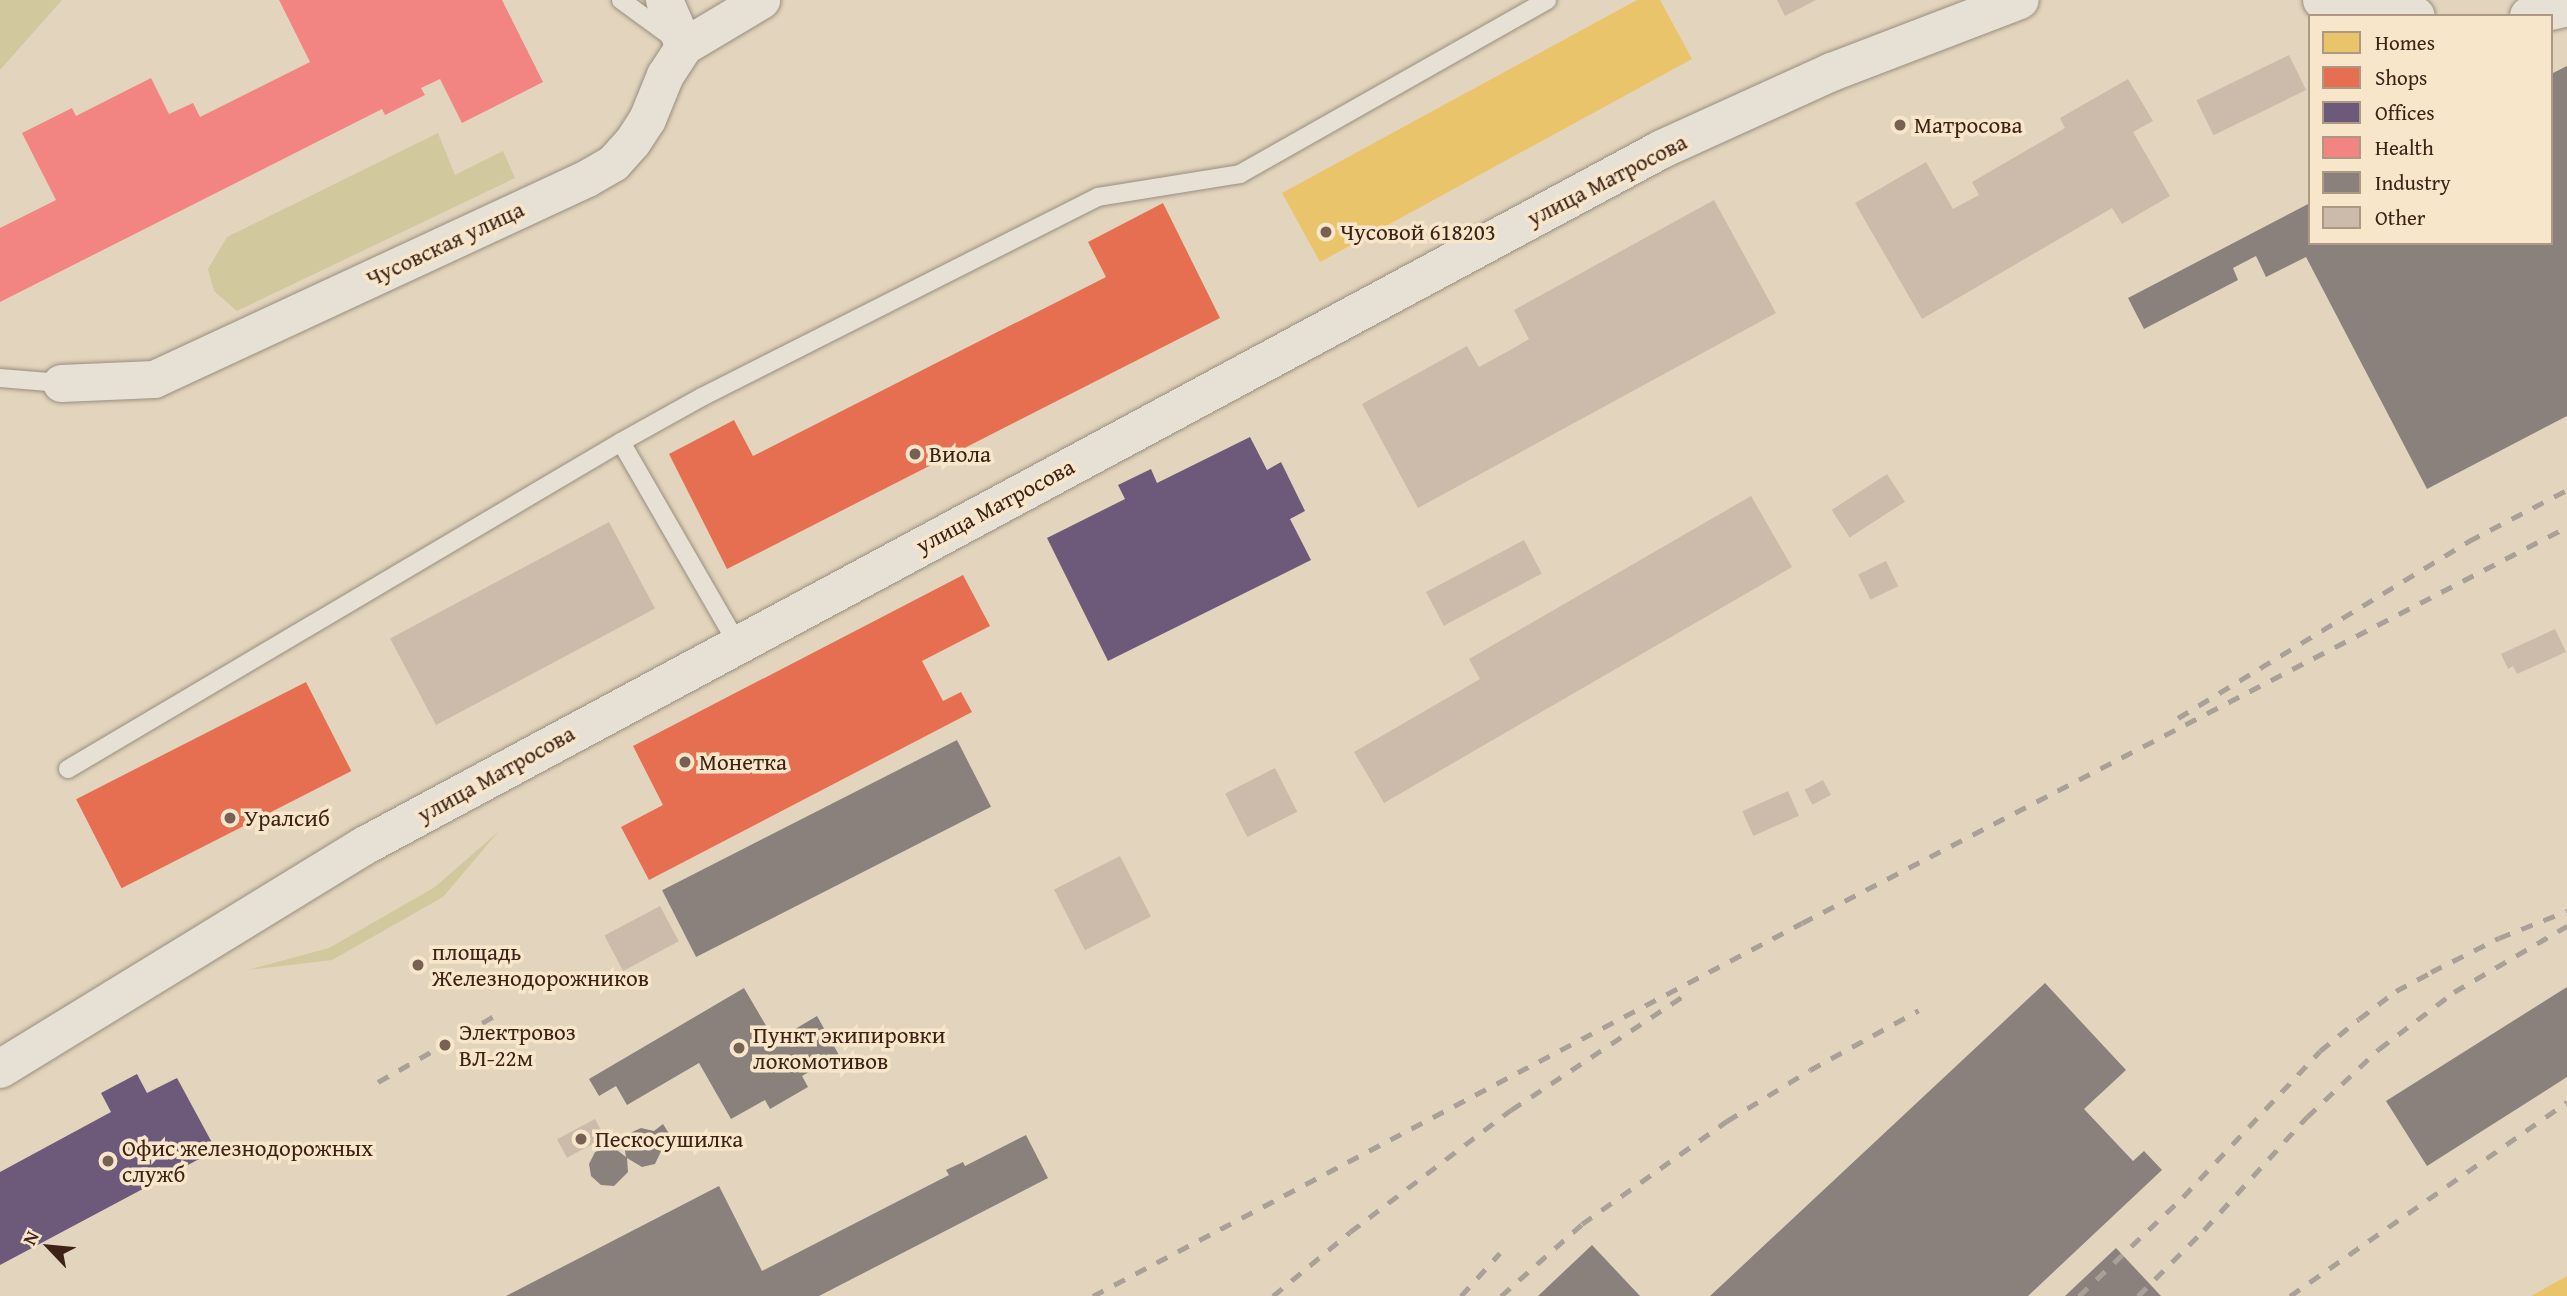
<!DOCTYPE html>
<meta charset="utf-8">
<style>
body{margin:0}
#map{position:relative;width:2567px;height:1296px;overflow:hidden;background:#e3d5bd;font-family:"Gentium Book Plus",serif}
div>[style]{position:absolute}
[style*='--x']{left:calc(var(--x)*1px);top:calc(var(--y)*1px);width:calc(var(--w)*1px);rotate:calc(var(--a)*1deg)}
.green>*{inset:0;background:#d1c89e}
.homes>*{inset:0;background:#e9c46a}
.shops>*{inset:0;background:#e76f51;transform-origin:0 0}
.offices>*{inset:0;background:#6d597a}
.health>*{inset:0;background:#f28482}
.industry>*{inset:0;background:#8a817c;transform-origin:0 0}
.building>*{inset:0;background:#ccbaaa;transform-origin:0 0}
.roads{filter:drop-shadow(0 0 2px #998e7f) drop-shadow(0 0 2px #998e7f)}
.lane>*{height:18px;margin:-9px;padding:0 9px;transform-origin:9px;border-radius:9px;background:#e7e0d5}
.street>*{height:37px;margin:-18.5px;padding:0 18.5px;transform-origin:18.5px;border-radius:18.5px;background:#e7e0d5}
.secondary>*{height:38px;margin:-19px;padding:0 19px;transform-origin:19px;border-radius:19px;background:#e7e0d5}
.rail>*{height:5px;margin-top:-2.5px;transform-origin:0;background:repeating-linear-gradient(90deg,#a9a198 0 12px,transparent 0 24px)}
.dots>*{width:19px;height:19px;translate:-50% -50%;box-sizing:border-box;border:4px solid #f7e6ca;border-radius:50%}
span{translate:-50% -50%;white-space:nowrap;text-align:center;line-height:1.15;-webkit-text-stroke:7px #f7e6ca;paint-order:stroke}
.poi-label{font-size:23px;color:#3d2218}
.left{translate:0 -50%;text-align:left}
.street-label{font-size:23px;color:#3d2218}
.legend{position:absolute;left:2308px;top:14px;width:245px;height:231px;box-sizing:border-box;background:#f7e6ca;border:2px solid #ad9883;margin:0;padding:9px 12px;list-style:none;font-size:21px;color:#3d2218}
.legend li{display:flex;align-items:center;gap:14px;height:35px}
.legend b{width:35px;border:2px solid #ad9883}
.north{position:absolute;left:14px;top:1212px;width:70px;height:70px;-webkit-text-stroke:5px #f7e6ca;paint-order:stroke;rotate:296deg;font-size:19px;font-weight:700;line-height:28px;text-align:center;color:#3d2218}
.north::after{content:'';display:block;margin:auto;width:24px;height:32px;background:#3d2218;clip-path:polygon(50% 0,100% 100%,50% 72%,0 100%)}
</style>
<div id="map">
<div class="green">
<div style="clip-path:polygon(0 0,62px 0,0 70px)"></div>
<div style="clip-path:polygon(438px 133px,455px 175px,503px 151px,515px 178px,237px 311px,214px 291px,208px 269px,227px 237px)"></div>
<div style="clip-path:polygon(499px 831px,443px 897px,332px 960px,248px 970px,329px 948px,435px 887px)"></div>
</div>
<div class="homes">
<div style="clip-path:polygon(1637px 0,1660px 0,1692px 59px,1320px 262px,1282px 193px)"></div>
<div style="clip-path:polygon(2567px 1276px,2567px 1296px,2531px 1296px)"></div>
</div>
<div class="shops">
<div style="clip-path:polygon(1163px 203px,1220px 318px,727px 569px,669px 454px,734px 420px,753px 456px,1106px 277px,1088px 242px)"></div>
<div style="clip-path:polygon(963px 575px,990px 626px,922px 661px,943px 701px,961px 692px,972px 712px,649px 880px,621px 827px,663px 805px,633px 746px)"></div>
<div style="left:306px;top:682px;width:100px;height:258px;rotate:63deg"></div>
</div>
<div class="offices">
<div style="clip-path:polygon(1250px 437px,1267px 470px,1281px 462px,1305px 511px,1290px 519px,1311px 560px,1108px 661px,1047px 538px,1125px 499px,1118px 485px,1151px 469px,1157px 483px)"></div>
<div style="clip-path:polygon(137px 1074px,147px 1093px,177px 1078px,216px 1150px,0 1265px,0 1172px,111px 1112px,101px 1093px)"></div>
</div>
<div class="health">
<div style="clip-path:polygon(279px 0,502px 0,543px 82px,462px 123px,440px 79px,421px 88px,425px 95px,385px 115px,382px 109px,0 302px,0 228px,56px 200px,22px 133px,72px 108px,76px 116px,151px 78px,169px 114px,193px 103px,200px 117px,310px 62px)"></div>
</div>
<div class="industry">
<div style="clip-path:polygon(2567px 66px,2567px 416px,2427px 489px,2306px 257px,2266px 277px,2256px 256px,2233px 268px,2238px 280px,2144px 329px,2128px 298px,2310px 203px,2310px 243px,2551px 243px,2551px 74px)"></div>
<div style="left:957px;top:740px;width:75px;height:331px;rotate:63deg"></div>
<div style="clip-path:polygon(2045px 983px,2126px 1070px,2084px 1109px,2133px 1161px,2144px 1151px,2162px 1170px,2028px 1296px,1710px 1296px)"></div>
<div style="clip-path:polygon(2567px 987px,2567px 1077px,2427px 1166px,2386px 1101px)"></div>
<div style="clip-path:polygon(744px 988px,775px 1041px,817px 1016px,839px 1055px,802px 1076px,808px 1087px,770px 1109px,765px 1100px,731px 1119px,699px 1063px,627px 1105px,616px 1086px,599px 1096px,589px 1079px)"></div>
<div style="clip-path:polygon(663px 1124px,673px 1140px,663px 1147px,655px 1164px,642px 1167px,627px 1158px,628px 1172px,614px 1186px,601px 1185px,591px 1176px,589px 1164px,595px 1152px,613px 1147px,626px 1157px,624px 1145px,630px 1133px,641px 1128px,654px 1131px)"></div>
<div style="clip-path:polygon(1026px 1135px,1048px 1178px,819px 1296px,506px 1296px,719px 1186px,762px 1271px,949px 1175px,946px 1170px,963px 1162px,965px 1166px)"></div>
<div style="clip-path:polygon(1592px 1245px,1640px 1296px,1538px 1296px)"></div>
<div style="clip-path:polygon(2116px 1248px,2161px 1296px,2065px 1296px)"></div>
</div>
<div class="building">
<div style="clip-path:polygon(1777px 0,1816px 0,1785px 16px)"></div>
<div style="left:2289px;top:55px;width:39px;height:103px;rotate:64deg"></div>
<div style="clip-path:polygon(2128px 79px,2153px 121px,2133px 132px,2170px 196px,2122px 224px,2112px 208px,1922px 319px,1855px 203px,1926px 162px,1953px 209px,1979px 195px,1972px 182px,2065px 128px,2060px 118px)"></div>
<div style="clip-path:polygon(1714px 200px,1776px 313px,1418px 508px,1362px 404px,1467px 346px,1479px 367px,1512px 349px,1529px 339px,1514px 310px)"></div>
<div style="left:1887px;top:474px;width:33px;height:66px;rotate:57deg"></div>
<div style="clip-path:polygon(1751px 496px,1792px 567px,1384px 803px,1354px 752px,1480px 679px,1469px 659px)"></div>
<div style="left:609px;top:522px;width:98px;height:248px;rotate:62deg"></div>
<div style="left:1524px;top:540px;width:38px;height:111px;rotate:62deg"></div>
<div style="left:1886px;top:561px;width:28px;height:31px;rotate:64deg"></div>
<div style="clip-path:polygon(2555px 629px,2566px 652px,2517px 674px,2513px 666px,2508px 669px,2501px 654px)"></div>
<div style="left:1275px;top:768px;width:49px;height:56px;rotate:63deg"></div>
<div style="left:1823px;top:780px;width:17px;height:21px;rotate:62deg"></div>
<div style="left:1788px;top:791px;width:27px;height:50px;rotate:66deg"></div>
<div style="left:1120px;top:856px;width:68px;height:74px;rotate:63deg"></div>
<div style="left:660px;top:906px;width:40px;height:63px;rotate:62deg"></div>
<div style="left:595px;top:1119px;width:21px;height:43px;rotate:62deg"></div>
</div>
<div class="roads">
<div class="lane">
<div style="--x:621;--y:0;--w:64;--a:36.2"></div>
<div style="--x:0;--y:378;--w:61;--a:4.7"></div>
<div style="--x:621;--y:442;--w:232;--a:60"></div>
<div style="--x:68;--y:769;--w:642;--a:-30.6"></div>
<div style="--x:621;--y:442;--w:93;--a:-29.1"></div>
<div style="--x:702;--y:397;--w:444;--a:-26.8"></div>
<div style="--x:1098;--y:197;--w:144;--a:-9.2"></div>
<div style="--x:1240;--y:174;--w:353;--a:-29.5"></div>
</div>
<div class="street">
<div style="--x:664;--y:0;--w:50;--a:66.5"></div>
<div style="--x:61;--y:383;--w:93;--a:-2.5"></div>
<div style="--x:154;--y:379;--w:477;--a:-24.9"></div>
<div style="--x:587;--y:178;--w:30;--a:-30"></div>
<div style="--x:613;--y:163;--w:28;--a:-48"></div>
<div style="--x:632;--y:142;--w:27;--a:-57"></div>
<div style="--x:647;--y:119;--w:48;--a:-67.8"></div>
<div style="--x:665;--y:75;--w:35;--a:-57"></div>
<div style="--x:684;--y:46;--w:90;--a:-30.9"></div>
</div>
<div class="secondary">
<div style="--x:2322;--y:0;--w:95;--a:9.7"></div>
<div style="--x:2529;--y:16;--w:39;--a:-13"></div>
<div style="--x:0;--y:1069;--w:427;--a:-31.5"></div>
<div style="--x:364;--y:846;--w:1473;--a:-28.23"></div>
<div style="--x:1662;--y:149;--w:187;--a:-24.4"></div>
<div style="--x:1832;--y:72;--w:201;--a:-21"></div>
</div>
</div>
<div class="rail">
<div style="--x:2178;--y:718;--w:341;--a:-31.3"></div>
<div style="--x:2469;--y:541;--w:110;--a:-27.5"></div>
<div style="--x:378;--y:1082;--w:142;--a:-29.6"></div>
<div style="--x:1093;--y:1296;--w:801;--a:-27.75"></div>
<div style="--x:1802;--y:923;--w:861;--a:-27.37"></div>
<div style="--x:1273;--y:1296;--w:100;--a:-39.7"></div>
<div style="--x:1350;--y:1232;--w:202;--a:-37.2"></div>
<div style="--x:1511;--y:1110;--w:205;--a:-33.5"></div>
<div style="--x:1461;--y:1296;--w:58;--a:-47.8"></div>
<div style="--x:1501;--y:1296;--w:108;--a:-41.6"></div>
<div style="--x:1582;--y:1224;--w:178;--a:-35.4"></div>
<div style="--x:1727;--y:1121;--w:97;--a:-31.6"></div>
<div style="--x:1810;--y:1070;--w:124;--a:-28.8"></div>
<div style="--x:2079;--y:1296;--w:144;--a:-43.6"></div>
<div style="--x:2183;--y:1197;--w:200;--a:-46.8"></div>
<div style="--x:2320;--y:1051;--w:50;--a:-39.4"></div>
<div style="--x:2359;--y:1019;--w:46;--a:-37.1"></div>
<div style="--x:2396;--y:991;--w:40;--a:-28"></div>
<div style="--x:2431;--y:972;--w:76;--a:-26.6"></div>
<div style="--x:2499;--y:938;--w:73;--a:-21.7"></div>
<div style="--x:2138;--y:1296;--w:93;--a:-45"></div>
<div style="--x:2204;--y:1230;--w:153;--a:-47.7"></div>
<div style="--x:2307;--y:1117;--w:99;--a:-43.4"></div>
<div style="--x:2379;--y:1049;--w:94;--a:-37.2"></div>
<div style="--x:2454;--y:992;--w:131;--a:-30.3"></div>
<div style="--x:2290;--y:1296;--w:338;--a:-35"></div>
</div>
<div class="dots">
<div style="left:1900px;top:125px;background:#776152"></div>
<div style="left:1326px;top:232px;background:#776152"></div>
<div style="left:915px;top:454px;background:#776152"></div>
<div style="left:685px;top:762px;background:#776152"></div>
<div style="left:230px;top:818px;background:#776152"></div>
<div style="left:418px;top:965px;background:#776152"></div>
<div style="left:445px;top:1045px;background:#776152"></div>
<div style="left:739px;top:1048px;background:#776152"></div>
<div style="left:581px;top:1139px;background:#776152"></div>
<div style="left:108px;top:1161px;background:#776152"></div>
</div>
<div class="poi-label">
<span class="left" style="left:1914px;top:125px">Матросова</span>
<span class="left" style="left:1340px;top:232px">Чусовой 618203</span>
<span class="left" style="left:929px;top:454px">Виола</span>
<span class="left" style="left:699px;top:762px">Монетка</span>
<span class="left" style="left:244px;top:818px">Уралсиб</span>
<span class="left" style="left:432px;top:965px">площадь<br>Железнодорожников</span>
<span class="left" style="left:459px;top:1045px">Электровоз<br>ВЛ-22м</span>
<span class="left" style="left:753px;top:1048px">Пункт экипировки<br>локомотивов</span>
<span class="left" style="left:595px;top:1139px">Пескосушилка</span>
<span class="left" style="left:122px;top:1161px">Офис железнодорожных<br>служб</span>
</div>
<div class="street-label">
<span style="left:1607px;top:180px;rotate:-27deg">улица Матросова</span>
<span style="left:445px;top:244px;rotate:-25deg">Чусовская улица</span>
<span style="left:995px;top:506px;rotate:-28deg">улица Матросова</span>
<span style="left:496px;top:774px;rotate:-29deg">улица Матросова</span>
</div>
<ul class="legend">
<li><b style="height:19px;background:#e9c46a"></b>Homes</li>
<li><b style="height:19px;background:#e76f51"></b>Shops</li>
<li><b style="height:19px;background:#6d597a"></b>Offices</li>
<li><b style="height:19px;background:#f28482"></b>Health</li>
<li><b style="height:19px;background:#8a817c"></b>Industry</li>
<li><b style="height:19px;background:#ccbaaa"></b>Other</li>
</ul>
<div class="north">N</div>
</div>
